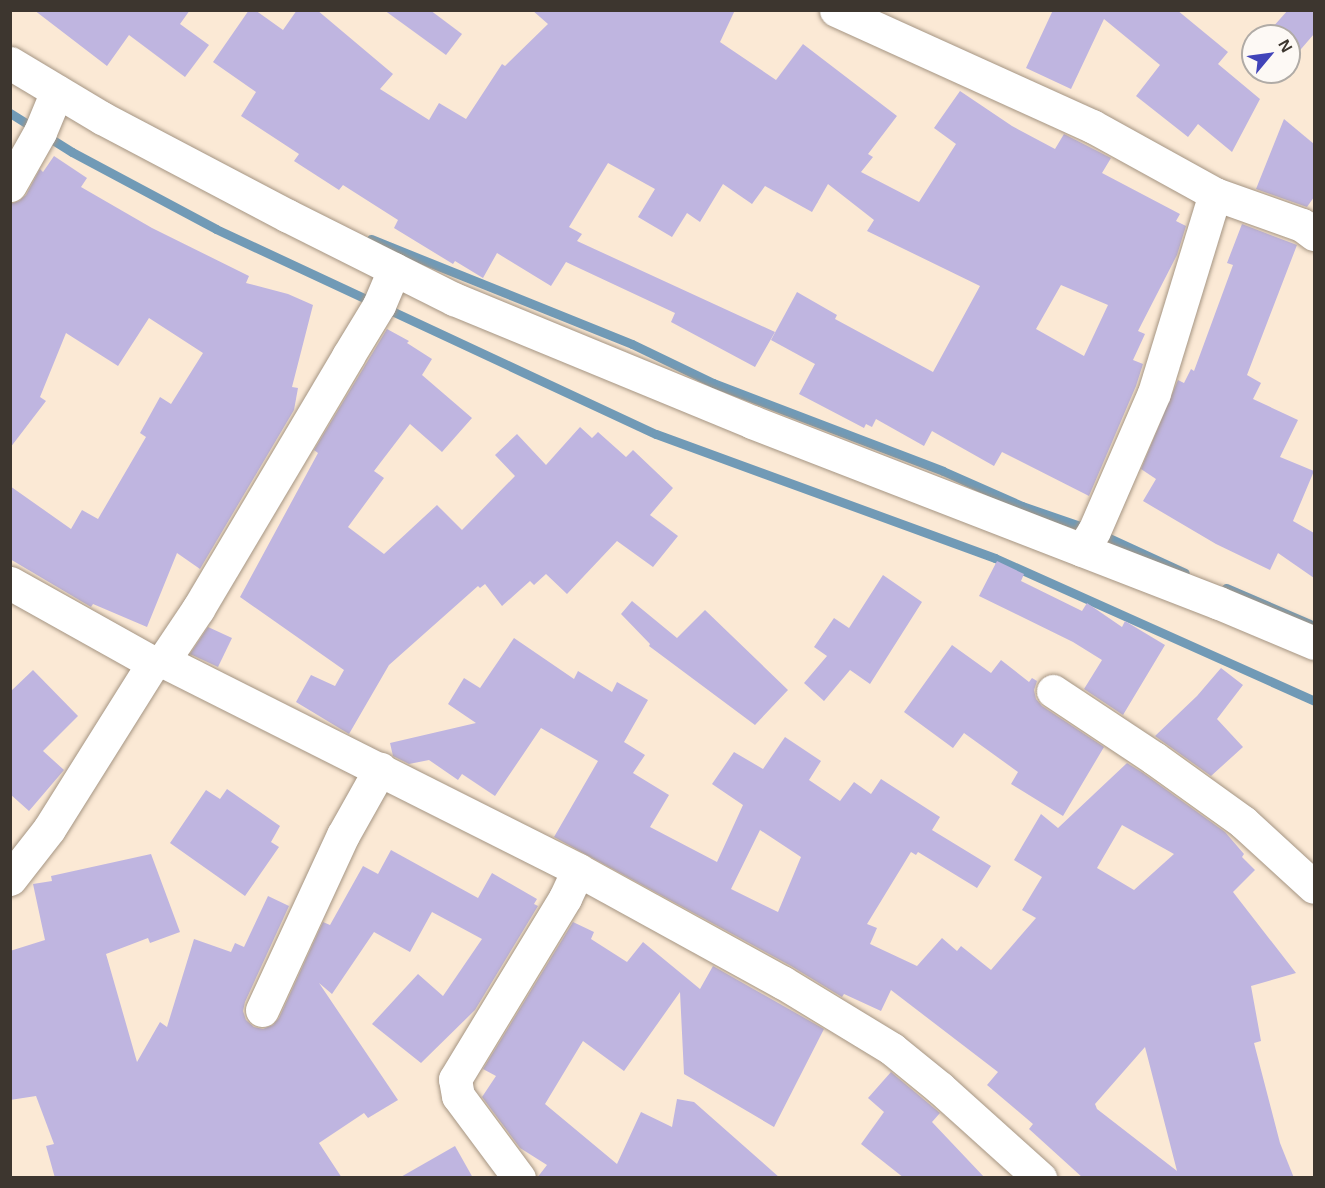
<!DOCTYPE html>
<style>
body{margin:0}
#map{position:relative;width:1325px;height:1188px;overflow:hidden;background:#fbe9d5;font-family:Helvetica,sans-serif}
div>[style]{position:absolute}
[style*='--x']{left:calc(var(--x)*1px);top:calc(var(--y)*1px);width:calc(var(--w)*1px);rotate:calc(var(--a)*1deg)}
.stream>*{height:9px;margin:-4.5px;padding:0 4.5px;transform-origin:4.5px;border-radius:4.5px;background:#719ab6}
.building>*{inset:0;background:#bfb5e0}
.roads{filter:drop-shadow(0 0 2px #a59583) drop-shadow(0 0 2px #a59583)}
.minor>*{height:33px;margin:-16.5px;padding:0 16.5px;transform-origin:16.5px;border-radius:16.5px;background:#fff}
span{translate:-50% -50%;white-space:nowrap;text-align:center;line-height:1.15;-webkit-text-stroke:4.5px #fdf9f5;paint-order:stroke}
.frame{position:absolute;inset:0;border:12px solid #3d362f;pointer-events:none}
.north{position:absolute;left:1241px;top:24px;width:60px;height:60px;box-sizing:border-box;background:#fdf9f5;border:2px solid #b0aba6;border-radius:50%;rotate:61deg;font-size:16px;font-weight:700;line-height:24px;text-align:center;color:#3d362f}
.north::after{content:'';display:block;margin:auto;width:21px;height:27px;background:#4144b9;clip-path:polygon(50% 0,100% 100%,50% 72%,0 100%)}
</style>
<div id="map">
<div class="stream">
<div style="--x:10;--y:113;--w:73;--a:32.2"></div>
<div style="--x:72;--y:152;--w:163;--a:28.1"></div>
<div style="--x:216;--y:229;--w:485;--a:25"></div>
<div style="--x:656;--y:434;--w:361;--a:20.1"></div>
<div style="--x:995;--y:558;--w:350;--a:24.1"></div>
<div style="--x:371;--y:239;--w:281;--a:21.9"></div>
<div style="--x:632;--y:344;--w:90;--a:25.7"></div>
<div style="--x:713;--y:383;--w:246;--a:20.9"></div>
<div style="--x:943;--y:471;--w:86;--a:23.9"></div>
<div style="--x:1022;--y:506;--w:76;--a:19.1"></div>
<div style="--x:1094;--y:531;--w:100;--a:24.8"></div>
<div style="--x:1226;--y:588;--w:91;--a:23.2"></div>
</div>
<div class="building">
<div style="clip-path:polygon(34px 10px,190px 10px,180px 24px,209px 45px,185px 77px,129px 35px,107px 66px)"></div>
<div style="clip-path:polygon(evenodd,249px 10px,255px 10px,283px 30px,297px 10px,317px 10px,393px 74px,380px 89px,429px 120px,439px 103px,466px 119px,502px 64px,505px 66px,548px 24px,532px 10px,735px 10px,720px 42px,776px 80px,803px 44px,897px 116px,868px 154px,873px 157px,861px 172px,919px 202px,956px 144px,934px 128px,960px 91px,1012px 126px,1055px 149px,1064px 134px,1111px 158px,1102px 173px,1180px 214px,1176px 221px,1186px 226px,1177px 255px,1138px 331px,1145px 334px,1133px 360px,1143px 364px,1136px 386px,1089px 496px,1002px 452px,994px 466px,932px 431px,924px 446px,876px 419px,872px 427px,866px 424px,864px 428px,799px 394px,815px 364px,771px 340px,797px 292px,837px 315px,835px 319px,933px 372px,980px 286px,867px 231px,874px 220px,828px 184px,812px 212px,765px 186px,752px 204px,723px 184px,700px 222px,687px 213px,672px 237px,638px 217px,655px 189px,608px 163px,569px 227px,582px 234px,577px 241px,775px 332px,755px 367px,671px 322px,675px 313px,566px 262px,551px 286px,497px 253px,483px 278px,455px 261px,453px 264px,394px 228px,398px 220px,343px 185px,339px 190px,294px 161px,299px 154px,241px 116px,256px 92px,213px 62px,249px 10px,1061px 285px,1108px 305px,1084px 356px,1036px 329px,1061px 285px)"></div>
<div style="clip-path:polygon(384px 10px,430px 10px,462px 34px,446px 55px)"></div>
<div style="clip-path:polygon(1053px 10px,1177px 10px,1228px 52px,1218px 64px,1260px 99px,1232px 152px,1198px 124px,1188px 137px,1136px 96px,1160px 65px,1104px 19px,1071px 89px,1026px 68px)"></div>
<div style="clip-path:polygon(1288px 10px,1314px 10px,1314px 34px,1289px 63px,1289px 36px,1265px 36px)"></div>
<div style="clip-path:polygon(1284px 119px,1314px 144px,1314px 197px,1307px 207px,1256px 189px)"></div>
<div style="clip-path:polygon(54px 156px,87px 178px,81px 187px,152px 228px,249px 276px,246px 283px,288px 294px,313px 305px,292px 387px,298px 388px,294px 410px,200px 569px,177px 553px,147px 627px,93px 604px,91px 607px,10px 559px,10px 486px,71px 529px,82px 510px,98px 519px,146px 437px,140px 433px,160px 397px,171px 404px,203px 353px,149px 318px,118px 366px,66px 333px,40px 397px,46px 401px,10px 448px,10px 204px,19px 201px,26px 195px,40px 169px,43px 172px)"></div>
<div style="clip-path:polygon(1242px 224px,1297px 245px,1247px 375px,1261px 383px,1253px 399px,1298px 420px,1280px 457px,1314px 471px,1293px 521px,1314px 533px,1314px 578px,1278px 553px,1270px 570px,1216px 544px,1143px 501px,1156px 479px,1141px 469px,1178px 380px,1184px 383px,1191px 369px,1194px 371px,1233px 265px,1227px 263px)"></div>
<div style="clip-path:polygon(387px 329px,409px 341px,407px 343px,432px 359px,422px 375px,472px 418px,442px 452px,410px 424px,374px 471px,384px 478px,348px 527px,384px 554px,437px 505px,462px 530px,515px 476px,495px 455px,517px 434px,546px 465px,580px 427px,592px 438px,598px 432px,626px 457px,633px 450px,673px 488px,650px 515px,678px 536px,653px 567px,617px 541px,567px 594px,546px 574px,534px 585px,530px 581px,502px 606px,485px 584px,480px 588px,478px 586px,389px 665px,349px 734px,296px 702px,311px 675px,335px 686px,344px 670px,240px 597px,318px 453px,314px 450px)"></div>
<div style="clip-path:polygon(997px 561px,1024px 574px,1021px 581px,1082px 611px,1087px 603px,1122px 627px,1125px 621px,1165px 645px,1123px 715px,1084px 689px,1102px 660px,1073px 642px,979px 596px)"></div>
<div style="clip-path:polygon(883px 575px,922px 602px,870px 684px,850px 670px,824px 701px,804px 683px,827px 656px,814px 647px,834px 618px,849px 628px)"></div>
<div style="clip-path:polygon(632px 601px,677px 638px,705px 610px,788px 690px,755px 725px,649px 646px,650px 644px,621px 614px)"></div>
<div style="clip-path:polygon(208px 627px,232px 638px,218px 667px,190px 654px)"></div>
<div style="clip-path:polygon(evenodd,514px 638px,574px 679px,578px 671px,612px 692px,617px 682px,648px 700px,624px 742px,645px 755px,633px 773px,669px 795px,650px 827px,717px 862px,743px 805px,712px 784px,734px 752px,763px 769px,785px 737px,821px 761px,809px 780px,840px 801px,854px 782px,871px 794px,881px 779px,940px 817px,932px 830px,991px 866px,977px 888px,918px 852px,916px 855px,911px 852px,867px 924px,877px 928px,870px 944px,917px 966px,942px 938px,957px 951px,961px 946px,991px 970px,1036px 918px,1022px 910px,1042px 877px,1014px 860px,1041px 814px,1058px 828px,1127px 763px,1143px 773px,1225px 832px,1244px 854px,1242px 857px,1255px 870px,1233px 892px,1296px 973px,1251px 986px,1261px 1041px,1254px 1043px,1280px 1143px,1294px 1178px,1083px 1178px,1029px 1129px,1033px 1124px,987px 1085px,998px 1072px,891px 990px,881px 1011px,844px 994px,842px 997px,791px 966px,554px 837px,598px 761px,541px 728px,495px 796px,462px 774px,458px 780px,429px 760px,409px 764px,393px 756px,390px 743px,476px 723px,448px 704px,464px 678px,480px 688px,514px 638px,1122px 825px,1174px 854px,1134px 890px,1097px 868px,1122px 825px,514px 638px,760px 830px,801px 857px,778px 912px,731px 889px,760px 830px,514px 638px,1145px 1047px,1177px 1171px,1097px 1109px,1095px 1104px,1145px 1047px)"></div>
<div style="clip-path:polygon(952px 645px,991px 673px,1001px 660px,1029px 682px,1032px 678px,1037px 681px,1034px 690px,1036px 699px,1042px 706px,1104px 747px,1063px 816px,1011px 784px,1018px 772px,964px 733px,953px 748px,904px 712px)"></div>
<div style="clip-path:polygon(1221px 668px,1243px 685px,1217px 719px,1243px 747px,1211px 776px,1155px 736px,1197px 696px)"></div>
<div style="clip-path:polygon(33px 670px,78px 716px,43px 751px,64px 770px,29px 811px,10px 794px,10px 692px)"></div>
<div style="clip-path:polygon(227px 789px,280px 826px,271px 842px,279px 847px,245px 896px,170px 843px,206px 790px,220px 799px)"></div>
<div style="clip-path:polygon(391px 850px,478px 898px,492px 873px,537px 899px,534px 904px,538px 906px,475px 1010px,421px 1063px,372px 1024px,418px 974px,443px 996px,482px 939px,432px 912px,410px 952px,374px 932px,332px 994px,319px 983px,398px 1100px,368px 1118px,364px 1113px,319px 1143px,342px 1178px,55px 1178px,46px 1146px,54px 1144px,36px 1096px,10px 1100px,10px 951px,45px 940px,33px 884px,52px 881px,51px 876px,151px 854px,180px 932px,150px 943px,148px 938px,106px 954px,137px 1062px,160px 1022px,167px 1027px,194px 939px,231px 952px,235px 943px,244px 947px,268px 896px,289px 906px,245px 1002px,243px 1011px,246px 1020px,254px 1027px,263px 1029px,273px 1025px,279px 1018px,323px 922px,330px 925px,363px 866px,378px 874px)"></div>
<div style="clip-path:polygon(573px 922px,594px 932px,591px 939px,627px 962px,643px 942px,700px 989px,713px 966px,824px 1029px,774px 1127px,684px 1074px,680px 992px,624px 1071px,583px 1041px,545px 1104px,617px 1164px,641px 1112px,672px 1127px,677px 1099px,694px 1102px,780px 1178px,537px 1178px,547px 1165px,520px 1148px,482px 1097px,496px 1076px,483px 1069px)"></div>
<div style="clip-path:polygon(891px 1072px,940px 1113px,932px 1122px,985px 1178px,904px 1178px,861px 1144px,884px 1112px,868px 1098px)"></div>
<div style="clip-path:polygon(455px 1146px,473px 1178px,399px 1178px)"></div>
</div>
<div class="roads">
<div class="minor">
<div style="--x:836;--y:10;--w:281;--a:24.4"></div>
<div style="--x:1092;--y:126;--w:141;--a:28.9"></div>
<div style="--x:1215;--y:194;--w:92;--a:19.6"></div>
<div style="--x:1302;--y:225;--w:15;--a:37"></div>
<div style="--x:10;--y:63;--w:107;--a:30.9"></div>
<div style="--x:102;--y:118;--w:210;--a:27.8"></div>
<div style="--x:288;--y:216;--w:186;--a:26.6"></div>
<div style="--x:454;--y:299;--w:322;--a:22.4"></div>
<div style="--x:752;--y:422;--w:501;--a:21.19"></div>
<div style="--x:1219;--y:603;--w:103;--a:22.8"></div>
<div style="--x:10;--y:185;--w:61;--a:-60.5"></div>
<div style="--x:40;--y:132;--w:44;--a:-67.5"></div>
<div style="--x:1082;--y:550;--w:22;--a:-58"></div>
<div style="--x:1094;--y:531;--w:150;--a:-66.5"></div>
<div style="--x:1154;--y:393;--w:208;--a:-73"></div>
<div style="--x:10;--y:583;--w:164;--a:29.2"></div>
<div style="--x:153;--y:663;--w:10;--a:-11"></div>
<div style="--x:163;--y:661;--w:465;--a:26.7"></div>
<div style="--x:578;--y:870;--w:233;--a:28.8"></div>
<div style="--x:782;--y:982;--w:129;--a:31.3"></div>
<div style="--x:892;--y:1049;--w:62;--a:39.1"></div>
<div style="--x:940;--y:1088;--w:135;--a:42"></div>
<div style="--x:163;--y:661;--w:63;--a:-56.1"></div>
<div style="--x:198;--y:609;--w:294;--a:-59.3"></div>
<div style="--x:348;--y:356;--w:60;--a:-58.7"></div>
<div style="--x:379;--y:305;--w:39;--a:-67"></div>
<div style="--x:1053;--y:691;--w:121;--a:33.6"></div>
<div style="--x:1154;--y:758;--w:110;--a:35.7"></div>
<div style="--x:1243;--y:822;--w:96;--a:42.5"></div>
<div style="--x:10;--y:879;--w:63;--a:-52"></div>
<div style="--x:49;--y:829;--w:196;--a:-57.9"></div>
<div style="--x:262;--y:1010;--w:193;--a:-65.2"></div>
<div style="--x:343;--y:835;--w:76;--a:-60.7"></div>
<div style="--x:519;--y:1178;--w:102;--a:-126.6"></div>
<div style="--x:458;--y:1096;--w:17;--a:-100"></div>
<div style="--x:455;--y:1079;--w:212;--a:-58.7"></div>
<div style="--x:565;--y:898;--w:31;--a:-65"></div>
</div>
</div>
<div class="frame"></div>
<div class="north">N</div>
</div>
